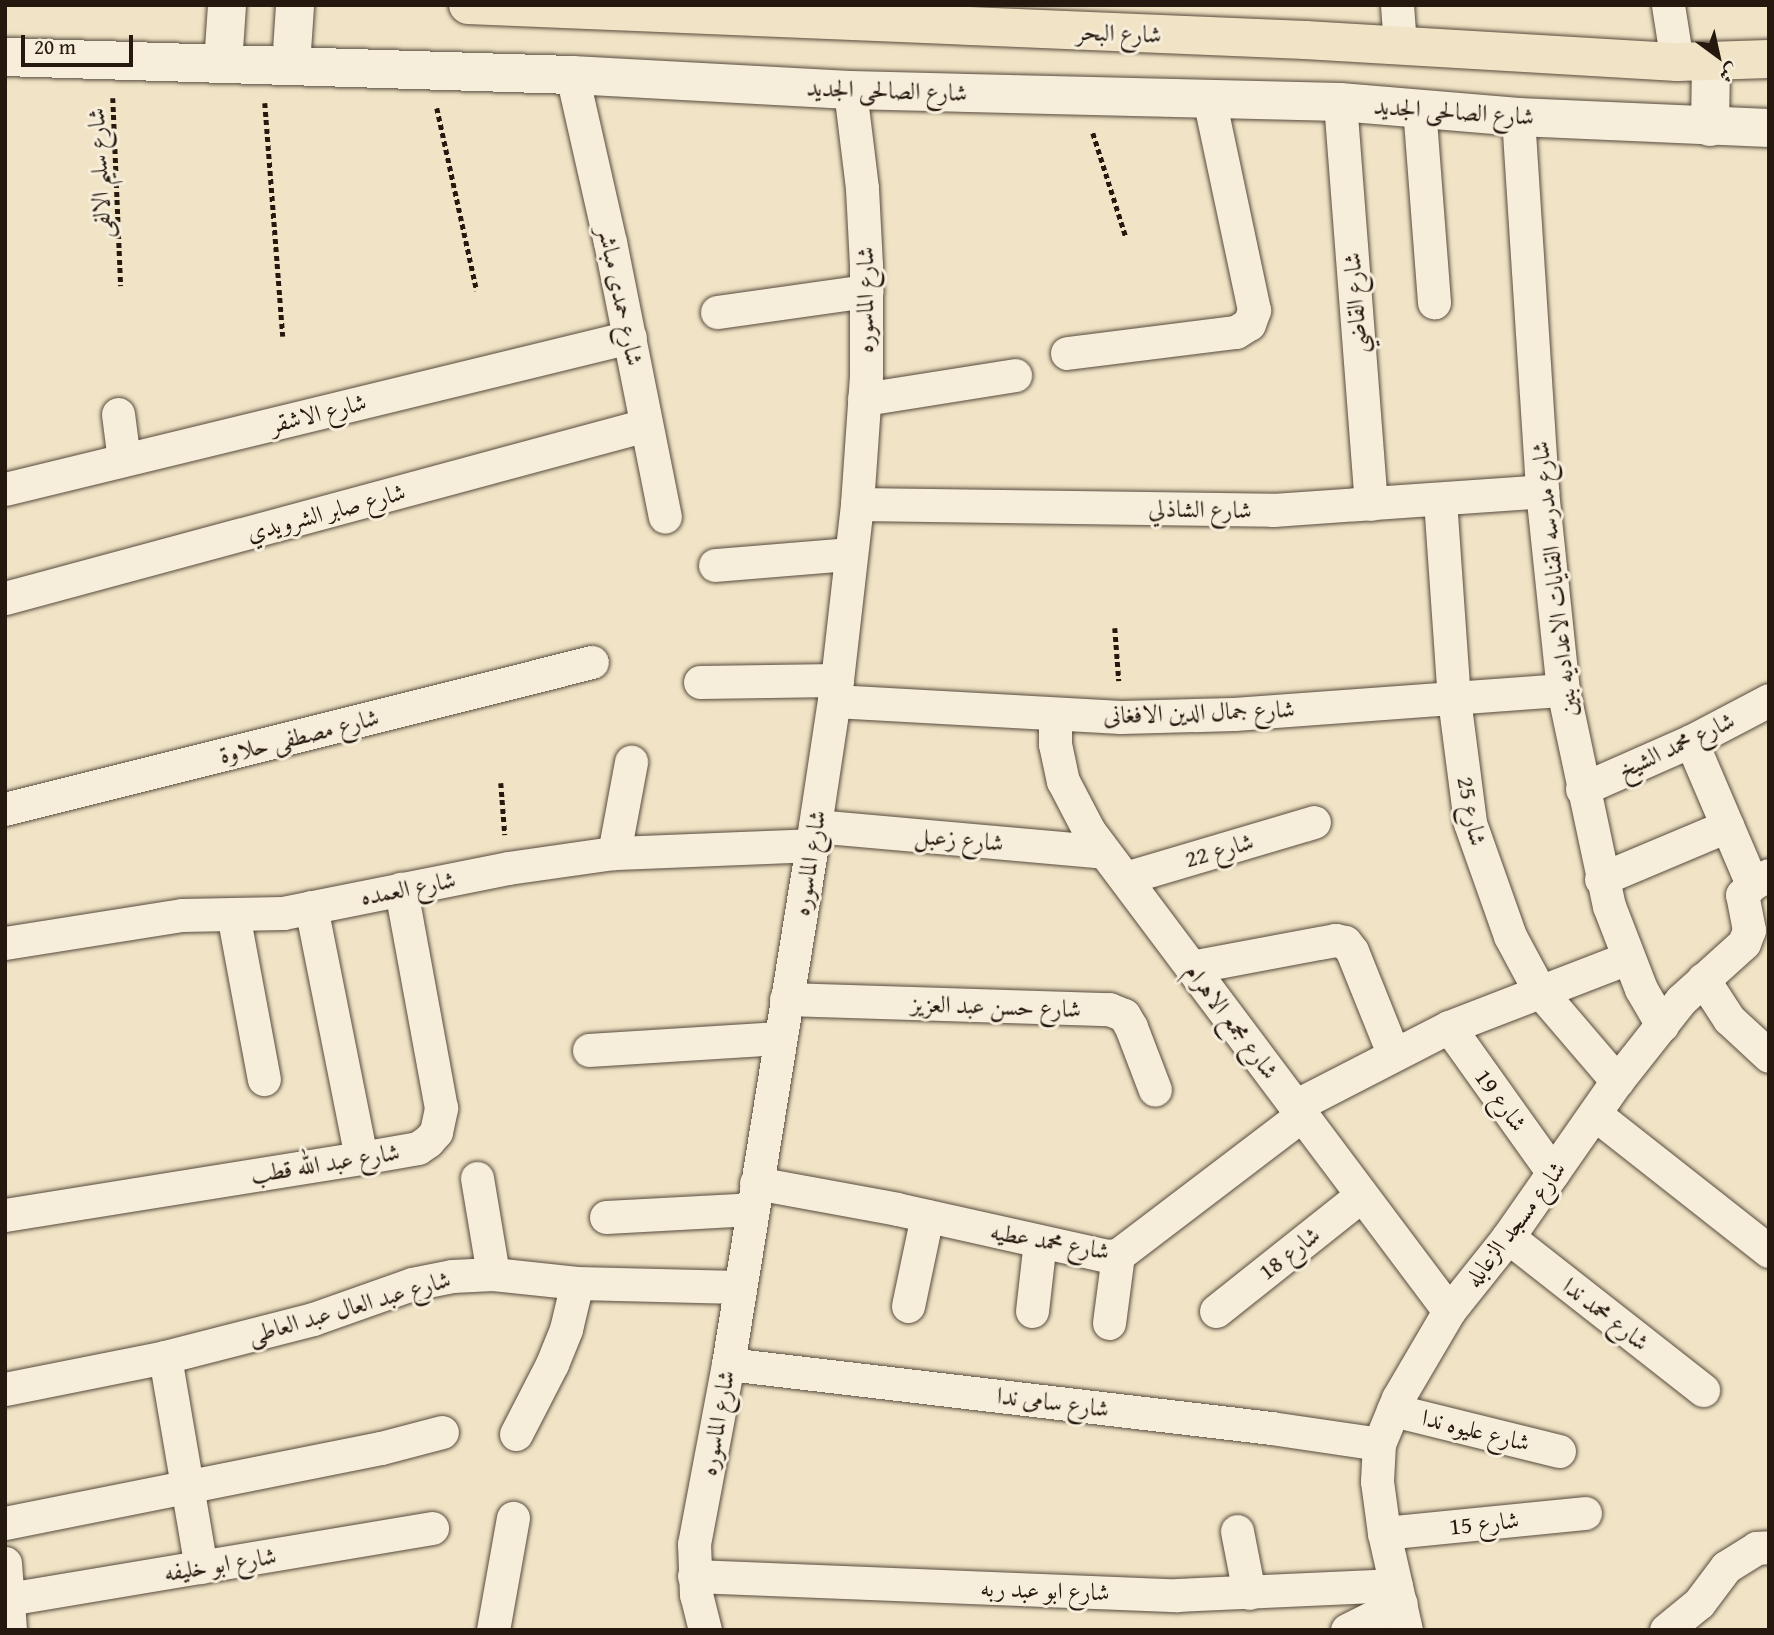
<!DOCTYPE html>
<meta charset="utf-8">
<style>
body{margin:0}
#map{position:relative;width:1774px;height:1635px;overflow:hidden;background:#f1e4c6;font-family:"Gentium Book Plus",Amiri,serif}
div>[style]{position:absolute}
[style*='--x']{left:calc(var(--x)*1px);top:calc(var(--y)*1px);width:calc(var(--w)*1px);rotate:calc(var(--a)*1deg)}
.path>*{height:4.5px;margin-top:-2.25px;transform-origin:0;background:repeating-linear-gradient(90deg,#24180f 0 5px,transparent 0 8.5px)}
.roads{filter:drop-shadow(0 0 2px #574b3d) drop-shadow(0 0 2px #574b3d)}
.minor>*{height:33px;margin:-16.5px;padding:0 16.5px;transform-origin:16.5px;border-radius:16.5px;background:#f6edda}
.tertiary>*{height:38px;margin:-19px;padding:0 19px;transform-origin:19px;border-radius:19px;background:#f6edda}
.primary>*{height:38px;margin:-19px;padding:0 19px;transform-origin:19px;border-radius:19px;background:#f1e4c6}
span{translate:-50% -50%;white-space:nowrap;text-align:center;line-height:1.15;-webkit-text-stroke:6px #f6edda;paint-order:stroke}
.street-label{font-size:24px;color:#24180f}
.frame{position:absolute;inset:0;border:7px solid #24180f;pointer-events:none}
.north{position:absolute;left:1683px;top:21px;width:70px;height:70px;-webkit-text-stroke:5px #f6edda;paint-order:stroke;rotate:147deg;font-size:19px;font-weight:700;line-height:28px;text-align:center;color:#24180f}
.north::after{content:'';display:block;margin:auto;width:24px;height:32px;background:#24180f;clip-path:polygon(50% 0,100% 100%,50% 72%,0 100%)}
.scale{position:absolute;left:21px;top:35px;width:112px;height:32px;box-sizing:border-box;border:4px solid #24180f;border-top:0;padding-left:9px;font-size:21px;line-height:24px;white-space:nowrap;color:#24180f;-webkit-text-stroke:5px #f6edda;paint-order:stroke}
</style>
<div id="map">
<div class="path">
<div style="--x:113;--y:98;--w:188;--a:87.6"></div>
<div style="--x:265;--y:103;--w:234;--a:85.6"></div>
<div style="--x:437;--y:108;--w:187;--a:77.7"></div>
<div style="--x:1093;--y:133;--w:109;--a:72.4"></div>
<div style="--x:1115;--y:628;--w:53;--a:85.7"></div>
<div style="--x:501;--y:783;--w:52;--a:85.6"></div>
</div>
<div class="roads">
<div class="minor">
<div style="--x:1397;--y:5;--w:40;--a:85.7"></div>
<div style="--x:1668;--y:5;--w:58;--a:81"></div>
<div style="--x:572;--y:75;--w:171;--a:77.2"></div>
<div style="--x:610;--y:242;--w:280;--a:78.7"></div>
<div style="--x:1340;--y:102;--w:403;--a:85.6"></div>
<div style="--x:1419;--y:107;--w:196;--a:85.6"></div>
<div style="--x:1518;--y:117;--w:375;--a:86.3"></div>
<div style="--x:1542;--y:491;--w:200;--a:84"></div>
<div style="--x:1563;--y:690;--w:221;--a:78"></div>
<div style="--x:1609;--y:906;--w:89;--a:68.9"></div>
<div style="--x:1641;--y:989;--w:42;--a:59.7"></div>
<div style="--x:717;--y:312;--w:151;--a:-8"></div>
<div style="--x:1067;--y:353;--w:170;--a:-7.1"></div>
<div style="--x:1236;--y:332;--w:15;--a:-32"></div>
<div style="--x:1249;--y:324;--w:15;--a:-70"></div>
<div style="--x:1254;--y:310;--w:217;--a:-102"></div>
<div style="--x:864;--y:399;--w:153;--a:-9"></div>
<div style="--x:118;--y:414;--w:46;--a:82.6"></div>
<div style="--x:5;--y:489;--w:643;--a:-13.67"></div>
<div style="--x:1440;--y:500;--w:199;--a:86"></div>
<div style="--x:1454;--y:699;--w:125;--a:82.6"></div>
<div style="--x:1470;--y:823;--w:120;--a:70.5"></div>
<div style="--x:1510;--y:936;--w:61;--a:61.8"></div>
<div style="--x:1539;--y:990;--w:120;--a:49.4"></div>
<div style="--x:857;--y:504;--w:416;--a:0.8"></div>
<div style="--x:1273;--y:510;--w:270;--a:-4"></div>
<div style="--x:715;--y:565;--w:135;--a:-4.7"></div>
<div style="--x:5;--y:598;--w:664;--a:-15.1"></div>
<div style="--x:700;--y:682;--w:137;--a:-0.8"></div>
<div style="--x:834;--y:701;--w:287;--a:3.2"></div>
<div style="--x:1121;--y:717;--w:113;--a:-1.5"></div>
<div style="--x:1234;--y:714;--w:330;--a:-4.2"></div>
<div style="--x:1055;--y:714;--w:30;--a:90"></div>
<div style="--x:1055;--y:744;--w:38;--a:78"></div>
<div style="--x:1063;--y:781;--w:56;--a:62.5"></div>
<div style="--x:1089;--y:831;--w:600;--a:53.13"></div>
<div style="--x:1691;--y:741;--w:155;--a:66.9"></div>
<div style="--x:1582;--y:789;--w:119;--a:-23.8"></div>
<div style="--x:1691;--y:741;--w:88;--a:-27.7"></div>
<div style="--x:5;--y:809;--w:605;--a:-14.06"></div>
<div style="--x:815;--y:826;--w:290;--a:5.1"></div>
<div style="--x:614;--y:853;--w:93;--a:-79.4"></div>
<div style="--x:1125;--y:878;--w:197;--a:-16.5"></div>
<div style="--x:1601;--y:879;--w:137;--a:-22.8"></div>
<div style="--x:311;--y:907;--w:256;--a:78.7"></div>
<div style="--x:233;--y:914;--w:168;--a:79.4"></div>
<div style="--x:5;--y:943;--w:179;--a:-9"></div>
<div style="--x:182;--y:915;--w:101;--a:-1.1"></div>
<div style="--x:283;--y:913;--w:229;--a:-11.3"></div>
<div style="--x:508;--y:868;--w:107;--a:-8.1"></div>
<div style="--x:614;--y:853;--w:198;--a:-2.3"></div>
<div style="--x:1191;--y:967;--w:147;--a:-10.6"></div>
<div style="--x:1335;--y:940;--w:10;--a:11"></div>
<div style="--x:1345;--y:942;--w:11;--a:52"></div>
<div style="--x:1352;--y:951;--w:110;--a:68.1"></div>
<div style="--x:1703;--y:979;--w:48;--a:57"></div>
<div style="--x:1729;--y:1019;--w:54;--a:42.8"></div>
<div style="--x:786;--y:999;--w:323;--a:1.8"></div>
<div style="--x:1109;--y:1009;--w:16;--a:22"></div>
<div style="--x:1124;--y:1015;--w:14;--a:60"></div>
<div style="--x:1131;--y:1027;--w:67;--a:69.1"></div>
<div style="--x:1449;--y:1027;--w:179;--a:54.5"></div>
<div style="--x:589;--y:1050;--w:190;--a:-3.6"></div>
<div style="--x:1295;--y:1106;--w:173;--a:-27.2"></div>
<div style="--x:1449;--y:1027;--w:192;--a:-21.1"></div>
<div style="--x:1596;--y:1115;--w:220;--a:38.2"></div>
<div style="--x:477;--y:1178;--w:97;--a:80.5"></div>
<div style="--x:756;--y:1183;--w:143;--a:10.4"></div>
<div style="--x:897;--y:1209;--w:215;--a:12.6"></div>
<div style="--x:1107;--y:1256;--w:11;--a:-5"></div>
<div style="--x:1118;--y:1255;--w:231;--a:-37.3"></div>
<div style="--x:5;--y:1215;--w:361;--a:-9.1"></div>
<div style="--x:361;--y:1158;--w:58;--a:-10"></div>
<div style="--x:418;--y:1148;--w:12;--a:-35"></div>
<div style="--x:428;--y:1141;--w:12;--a:-48"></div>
<div style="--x:436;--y:1132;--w:25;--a:-78"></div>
<div style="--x:441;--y:1108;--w:223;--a:-100.4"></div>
<div style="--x:606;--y:1217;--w:146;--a:-3.1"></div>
<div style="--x:1508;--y:1237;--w:248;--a:38.1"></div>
<div style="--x:908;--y:1306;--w:92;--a:-78.1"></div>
<div style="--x:1032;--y:1311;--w:70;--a:-83.5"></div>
<div style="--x:1216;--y:1311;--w:186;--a:-38.5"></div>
<div style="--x:1109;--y:1323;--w:69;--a:-82.5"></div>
<div style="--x:165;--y:1357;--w:213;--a:80.3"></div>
<div style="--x:728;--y:1364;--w:547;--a:6.72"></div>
<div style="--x:1271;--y:1428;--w:109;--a:8.4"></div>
<div style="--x:5;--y:1389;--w:163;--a:-11.3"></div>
<div style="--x:165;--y:1357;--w:153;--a:-14.4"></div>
<div style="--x:313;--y:1319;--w:105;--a:-19.5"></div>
<div style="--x:412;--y:1284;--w:41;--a:-11.3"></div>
<div style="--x:452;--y:1276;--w:41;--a:-2.8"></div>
<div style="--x:493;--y:1274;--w:84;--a:6.1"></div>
<div style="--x:577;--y:1283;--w:162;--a:1.4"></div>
<div style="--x:1393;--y:1410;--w:171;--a:13.9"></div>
<div style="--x:516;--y:1434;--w:79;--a:-62.8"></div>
<div style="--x:552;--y:1364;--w:38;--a:-68"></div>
<div style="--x:566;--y:1329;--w:47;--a:-76.6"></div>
<div style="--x:5;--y:1523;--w:383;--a:-11.3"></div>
<div style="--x:381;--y:1448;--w:63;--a:-14.7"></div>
<div style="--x:1237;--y:1531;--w:63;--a:79"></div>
<div style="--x:1384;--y:1533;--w:202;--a:-5.7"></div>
<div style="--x:5;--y:1563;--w:67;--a:85.7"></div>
<div style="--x:694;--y:1576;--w:483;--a:2.3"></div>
<div style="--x:1177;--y:1595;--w:219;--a:-2.6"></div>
<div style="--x:8;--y:1599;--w:430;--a:-9.5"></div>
<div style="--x:493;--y:1630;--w:114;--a:-79.9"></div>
<div style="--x:705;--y:1630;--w:36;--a:-104"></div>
<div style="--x:696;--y:1595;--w:51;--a:-92.2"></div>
<div style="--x:694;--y:1544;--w:183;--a:-79.3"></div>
<div style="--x:728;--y:1364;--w:526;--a:-80.81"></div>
<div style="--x:812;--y:845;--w:167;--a:-81.4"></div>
<div style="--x:837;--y:680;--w:177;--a:-83.5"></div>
<div style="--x:857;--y:504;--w:129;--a:-86"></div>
<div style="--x:866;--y:375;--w:110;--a:-90"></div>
<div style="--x:866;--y:265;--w:77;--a:-93"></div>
<div style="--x:862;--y:188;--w:99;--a:-97"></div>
<div style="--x:1347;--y:1630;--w:60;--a:-26.6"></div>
<div style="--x:1406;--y:1630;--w:99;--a:-102.8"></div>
<div style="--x:1384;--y:1533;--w:52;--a:-97.7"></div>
<div style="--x:1377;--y:1481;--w:37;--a:-87"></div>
<div style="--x:1379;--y:1444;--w:50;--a:-67.6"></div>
<div style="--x:1398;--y:1398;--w:101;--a:-59.6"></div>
<div style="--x:1449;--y:1311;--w:95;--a:-51.4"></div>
<div style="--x:1508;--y:1237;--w:190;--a:-55.1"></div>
<div style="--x:1617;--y:1081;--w:103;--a:-51.7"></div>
<div style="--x:1681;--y:1000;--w:85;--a:-42.1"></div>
<div style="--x:1744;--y:943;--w:14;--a:-69"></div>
<div style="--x:1749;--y:930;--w:36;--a:-101"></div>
<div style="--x:1742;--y:895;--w:15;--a:-48"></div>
<div style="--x:1752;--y:884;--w:19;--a:-28"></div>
<div style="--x:1666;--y:1630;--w:43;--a:-39.3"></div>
<div style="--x:1699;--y:1603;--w:45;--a:-53.1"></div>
<div style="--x:1726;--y:1567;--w:36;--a:-32"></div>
<div style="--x:1756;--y:1548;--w:13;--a:-4"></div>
</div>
<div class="tertiary">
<div style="--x:5;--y:57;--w:567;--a:1.82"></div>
<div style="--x:572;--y:75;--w:278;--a:3.1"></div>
<div style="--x:850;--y:90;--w:490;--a:1.4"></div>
<div style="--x:1340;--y:102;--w:179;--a:4.8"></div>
<div style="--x:1518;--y:117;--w:251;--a:2.5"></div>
<div style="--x:223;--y:64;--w:59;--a:-86.1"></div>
<div style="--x:291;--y:66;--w:61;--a:-86.2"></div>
<div style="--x:1710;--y:127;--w:66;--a:-89.1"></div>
</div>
<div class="primary">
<div style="--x:468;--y:5;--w:838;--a:2.39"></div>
<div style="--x:1305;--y:40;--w:373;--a:3.4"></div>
<div style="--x:1677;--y:62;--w:92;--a:-1.9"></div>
</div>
</div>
<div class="street-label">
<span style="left:1119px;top:33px;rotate:2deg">شارع البحر</span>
<span style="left:887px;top:90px;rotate:2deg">شارع الصالحى الجديد</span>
<span style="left:1454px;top:111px;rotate:4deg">شارع الصالحى الجديد</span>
<span style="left:99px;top:173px;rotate:-93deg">شارع سليم الالفى</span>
<span style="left:621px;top:296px;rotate:78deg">شارع حمدى مباشر</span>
<span style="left:865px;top:300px;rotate:-90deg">شارع الماسوره</span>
<span style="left:1355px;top:303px;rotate:-94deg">شارع القاضي</span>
<span style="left:318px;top:413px;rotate:-14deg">شارع الاشقر</span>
<span style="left:1200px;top:509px;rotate:1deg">شارع الشاذلي</span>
<span style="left:326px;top:512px;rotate:-15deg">شارع صابر الشرويدي</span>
<span style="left:1554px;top:579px;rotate:-96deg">شارع مدرسه القنايات الاعداديه بنين</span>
<span style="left:1199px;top:712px;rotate:-2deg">شارع جمال الدين الافغانى</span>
<span style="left:299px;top:736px;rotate:-14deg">شارع مصطفى حلاوة</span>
<span style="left:1676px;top:745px;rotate:-25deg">شارع محمد الشيخ</span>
<span style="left:1472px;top:811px;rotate:79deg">شارع 25</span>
<span style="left:959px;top:839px;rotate:5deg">شارع زعبل</span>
<span style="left:1219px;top:850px;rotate:-16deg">شارع 22</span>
<span style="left:809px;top:863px;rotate:-81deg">شارع الماسوره</span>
<span style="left:408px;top:888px;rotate:-11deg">شارع العمده</span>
<span style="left:996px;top:1006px;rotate:2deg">شارع حسن عبد العزيز</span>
<span style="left:1232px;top:1021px;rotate:53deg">شارع مجمع الاهرام</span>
<span style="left:1501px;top:1100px;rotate:54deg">شارع 19</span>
<span style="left:325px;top:1163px;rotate:-9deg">شارع عبد الله قطب</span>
<span style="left:1515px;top:1224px;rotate:-53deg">شارع مسجد الزعابله</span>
<span style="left:1050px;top:1241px;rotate:10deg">شارع محمد عطيه</span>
<span style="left:1289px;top:1253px;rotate:-38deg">شارع 18</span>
<span style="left:349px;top:1307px;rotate:-16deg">شارع عبد العال عبد العاطى</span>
<span style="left:1606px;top:1314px;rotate:38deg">شارع محمد ندا</span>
<span style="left:1053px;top:1402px;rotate:7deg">شارع سامى ندا</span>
<span style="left:717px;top:1423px;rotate:-80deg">شارع الماسوره</span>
<span style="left:1476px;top:1430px;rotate:14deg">شارع عليوه ندا</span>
<span style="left:1484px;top:1523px;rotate:-6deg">شارع 15</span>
<span style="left:220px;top:1564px;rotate:-9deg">شارع ابو خليفه</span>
<span style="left:1045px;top:1590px;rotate:2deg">شارع ابو عبد ربه</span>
</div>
<div class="frame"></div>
<div class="north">ش</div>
<div class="scale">20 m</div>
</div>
